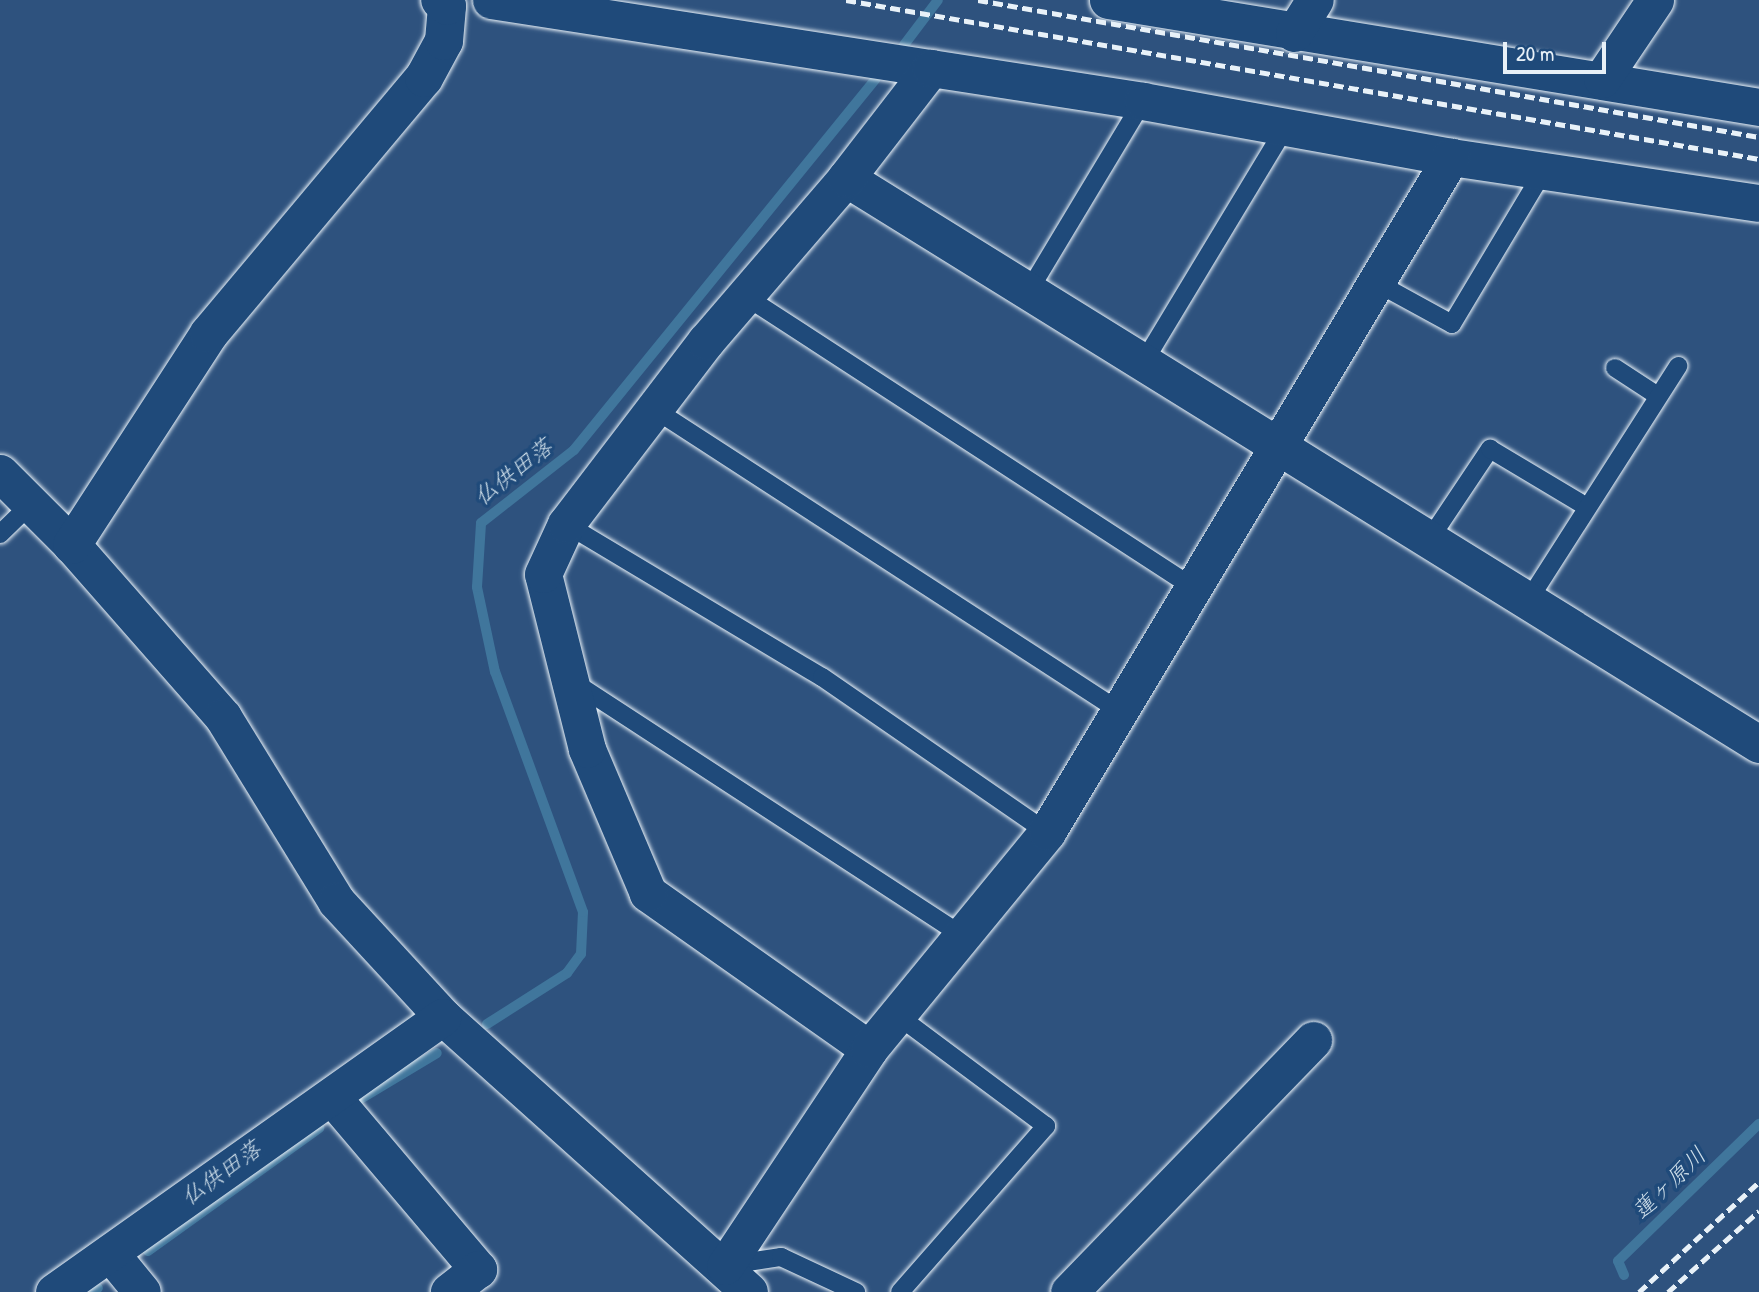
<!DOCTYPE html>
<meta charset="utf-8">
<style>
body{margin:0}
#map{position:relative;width:1759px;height:1292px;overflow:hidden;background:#2e527e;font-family:"Patrick Hand","Klee One",sans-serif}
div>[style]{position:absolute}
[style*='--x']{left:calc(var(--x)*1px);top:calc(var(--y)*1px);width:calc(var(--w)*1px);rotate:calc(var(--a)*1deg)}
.stream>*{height:10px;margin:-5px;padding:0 5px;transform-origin:5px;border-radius:5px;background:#40769c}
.roads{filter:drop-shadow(0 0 2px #e8f1f8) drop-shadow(0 0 2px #e8f1f8)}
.lane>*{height:18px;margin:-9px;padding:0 9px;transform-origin:9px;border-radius:9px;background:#1f4a7a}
.street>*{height:37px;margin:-18.5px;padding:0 18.5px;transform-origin:18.5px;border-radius:18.5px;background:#1f4a7a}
.secondary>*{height:38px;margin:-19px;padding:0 19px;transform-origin:19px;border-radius:19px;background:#1f4a7a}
.rail>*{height:5px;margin-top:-2.5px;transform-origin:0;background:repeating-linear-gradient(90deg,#e8f1f8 0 10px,transparent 0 15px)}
span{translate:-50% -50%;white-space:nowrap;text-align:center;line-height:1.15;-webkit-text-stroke:7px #1f4a7a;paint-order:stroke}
.water-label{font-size:23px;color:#cfdfea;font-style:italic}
.scale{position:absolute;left:1503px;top:42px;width:103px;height:32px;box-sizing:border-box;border:4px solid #e8f1f8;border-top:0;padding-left:9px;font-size:21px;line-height:24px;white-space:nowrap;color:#e8f1f8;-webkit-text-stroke:5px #1f4a7a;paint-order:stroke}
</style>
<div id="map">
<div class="stream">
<div style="--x:904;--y:45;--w:56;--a:-52.9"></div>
<div style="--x:487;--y:1024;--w:95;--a:-32.5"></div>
<div style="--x:567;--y:973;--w:24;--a:-54"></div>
<div style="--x:581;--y:954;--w:42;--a:-87.3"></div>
<div style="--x:583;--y:912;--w:256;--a:-110.1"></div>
<div style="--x:495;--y:672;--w:87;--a:-102"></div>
<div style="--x:477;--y:587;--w:64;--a:-86.4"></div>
<div style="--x:481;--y:523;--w:118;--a:-38.1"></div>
<div style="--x:574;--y:450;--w:478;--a:-50.9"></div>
<div style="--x:357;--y:1101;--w:93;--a:-31"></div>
<div style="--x:148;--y:1251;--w:211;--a:-35.7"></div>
<div style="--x:1624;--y:1275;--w:15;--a:-113"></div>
<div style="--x:1618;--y:1261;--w:197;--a:-44.2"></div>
<div style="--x:92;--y:1292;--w:7;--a:-34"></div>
</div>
<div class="roads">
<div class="lane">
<div style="--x:1379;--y:284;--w:83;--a:28.7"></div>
<div style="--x:1452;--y:324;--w:177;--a:-59.1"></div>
<div style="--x:1030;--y:289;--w:219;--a:-59"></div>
<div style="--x:745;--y:296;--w:532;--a:33.03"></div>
<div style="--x:1145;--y:360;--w:273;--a:-58.9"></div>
<div style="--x:1615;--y:368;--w:51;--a:33.1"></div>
<div style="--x:654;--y:409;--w:553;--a:32.97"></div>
<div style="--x:566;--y:524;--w:298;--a:30.9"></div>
<div style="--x:822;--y:677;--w:273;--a:34.6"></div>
<div style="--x:0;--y:534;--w:43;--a:-44.1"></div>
<div style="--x:1429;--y:540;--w:110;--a:-56.2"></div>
<div style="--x:1490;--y:449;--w:113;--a:30.9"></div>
<div style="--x:1528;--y:601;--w:279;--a:-57.4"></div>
<div style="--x:572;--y:681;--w:465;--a:33.1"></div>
<div style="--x:897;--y:1015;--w:186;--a:36.7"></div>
<div style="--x:1046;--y:1126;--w:221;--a:131.3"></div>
<div style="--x:728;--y:1265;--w:54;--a:-8.6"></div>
<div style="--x:781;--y:1257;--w:83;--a:25"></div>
</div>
<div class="street">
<div style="--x:491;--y:0;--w:445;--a:8.8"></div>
<div style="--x:1108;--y:0;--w:660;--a:9.33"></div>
<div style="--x:1294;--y:33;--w:39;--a:-58"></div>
<div style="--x:1602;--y:79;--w:95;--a:-56.1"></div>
<div style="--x:846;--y:178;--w:1074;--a:31.8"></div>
<div style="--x:0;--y:473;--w:102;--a:45"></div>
<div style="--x:72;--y:545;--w:229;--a:48.7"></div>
<div style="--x:223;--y:717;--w:216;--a:58.4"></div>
<div style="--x:336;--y:901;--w:158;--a:47.3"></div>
<div style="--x:443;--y:1017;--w:411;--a:41.9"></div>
<div style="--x:869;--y:1049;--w:271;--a:-144.8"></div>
<div style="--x:648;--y:893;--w:156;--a:-113"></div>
<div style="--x:587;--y:749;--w:180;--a:-104.1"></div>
<div style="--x:543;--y:574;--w:55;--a:-65.3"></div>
<div style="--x:566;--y:524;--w:230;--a:-52.6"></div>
<div style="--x:706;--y:341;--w:215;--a:-49.3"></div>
<div style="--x:846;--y:178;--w:139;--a:-52.3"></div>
<div style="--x:931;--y:68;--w:215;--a:8.8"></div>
<div style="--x:1143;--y:101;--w:313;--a:10.3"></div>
<div style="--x:1451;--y:157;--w:311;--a:8.5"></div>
<div style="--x:332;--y:1097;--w:226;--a:49.7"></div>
<div style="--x:478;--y:1269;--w:37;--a:142"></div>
<div style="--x:110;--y:1253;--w:50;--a:50.6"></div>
<div style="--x:725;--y:1266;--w:260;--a:-56.4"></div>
<div style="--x:869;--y:1049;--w:281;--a:-50.6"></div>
<div style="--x:1047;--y:832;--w:787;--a:-59.1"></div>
<div style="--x:54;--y:1292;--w:476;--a:-35.3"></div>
<div style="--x:1069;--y:1292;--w:351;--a:-45.9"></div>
</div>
<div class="secondary">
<div style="--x:72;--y:545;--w:252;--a:-57"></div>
<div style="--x:209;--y:334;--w:334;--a:-50"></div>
<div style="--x:424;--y:78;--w:42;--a:-61.6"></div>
<div style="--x:444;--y:41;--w:35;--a:-85"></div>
<div style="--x:447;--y:6;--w:9;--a:-139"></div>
</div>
</div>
<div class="rail">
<div style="--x:846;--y:0;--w:927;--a:9.88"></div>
<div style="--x:978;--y:0;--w:793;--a:9.95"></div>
<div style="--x:1639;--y:1292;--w:163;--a:-42.5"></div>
<div style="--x:1668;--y:1292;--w:122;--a:-41.7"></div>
</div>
<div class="water-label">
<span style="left:513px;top:472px;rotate:-38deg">仏供田落</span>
<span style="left:221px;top:1173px;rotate:-36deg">仏供田落</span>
<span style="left:1669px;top:1183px;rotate:-44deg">蓮ヶ原川</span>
</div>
<div class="scale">20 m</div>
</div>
